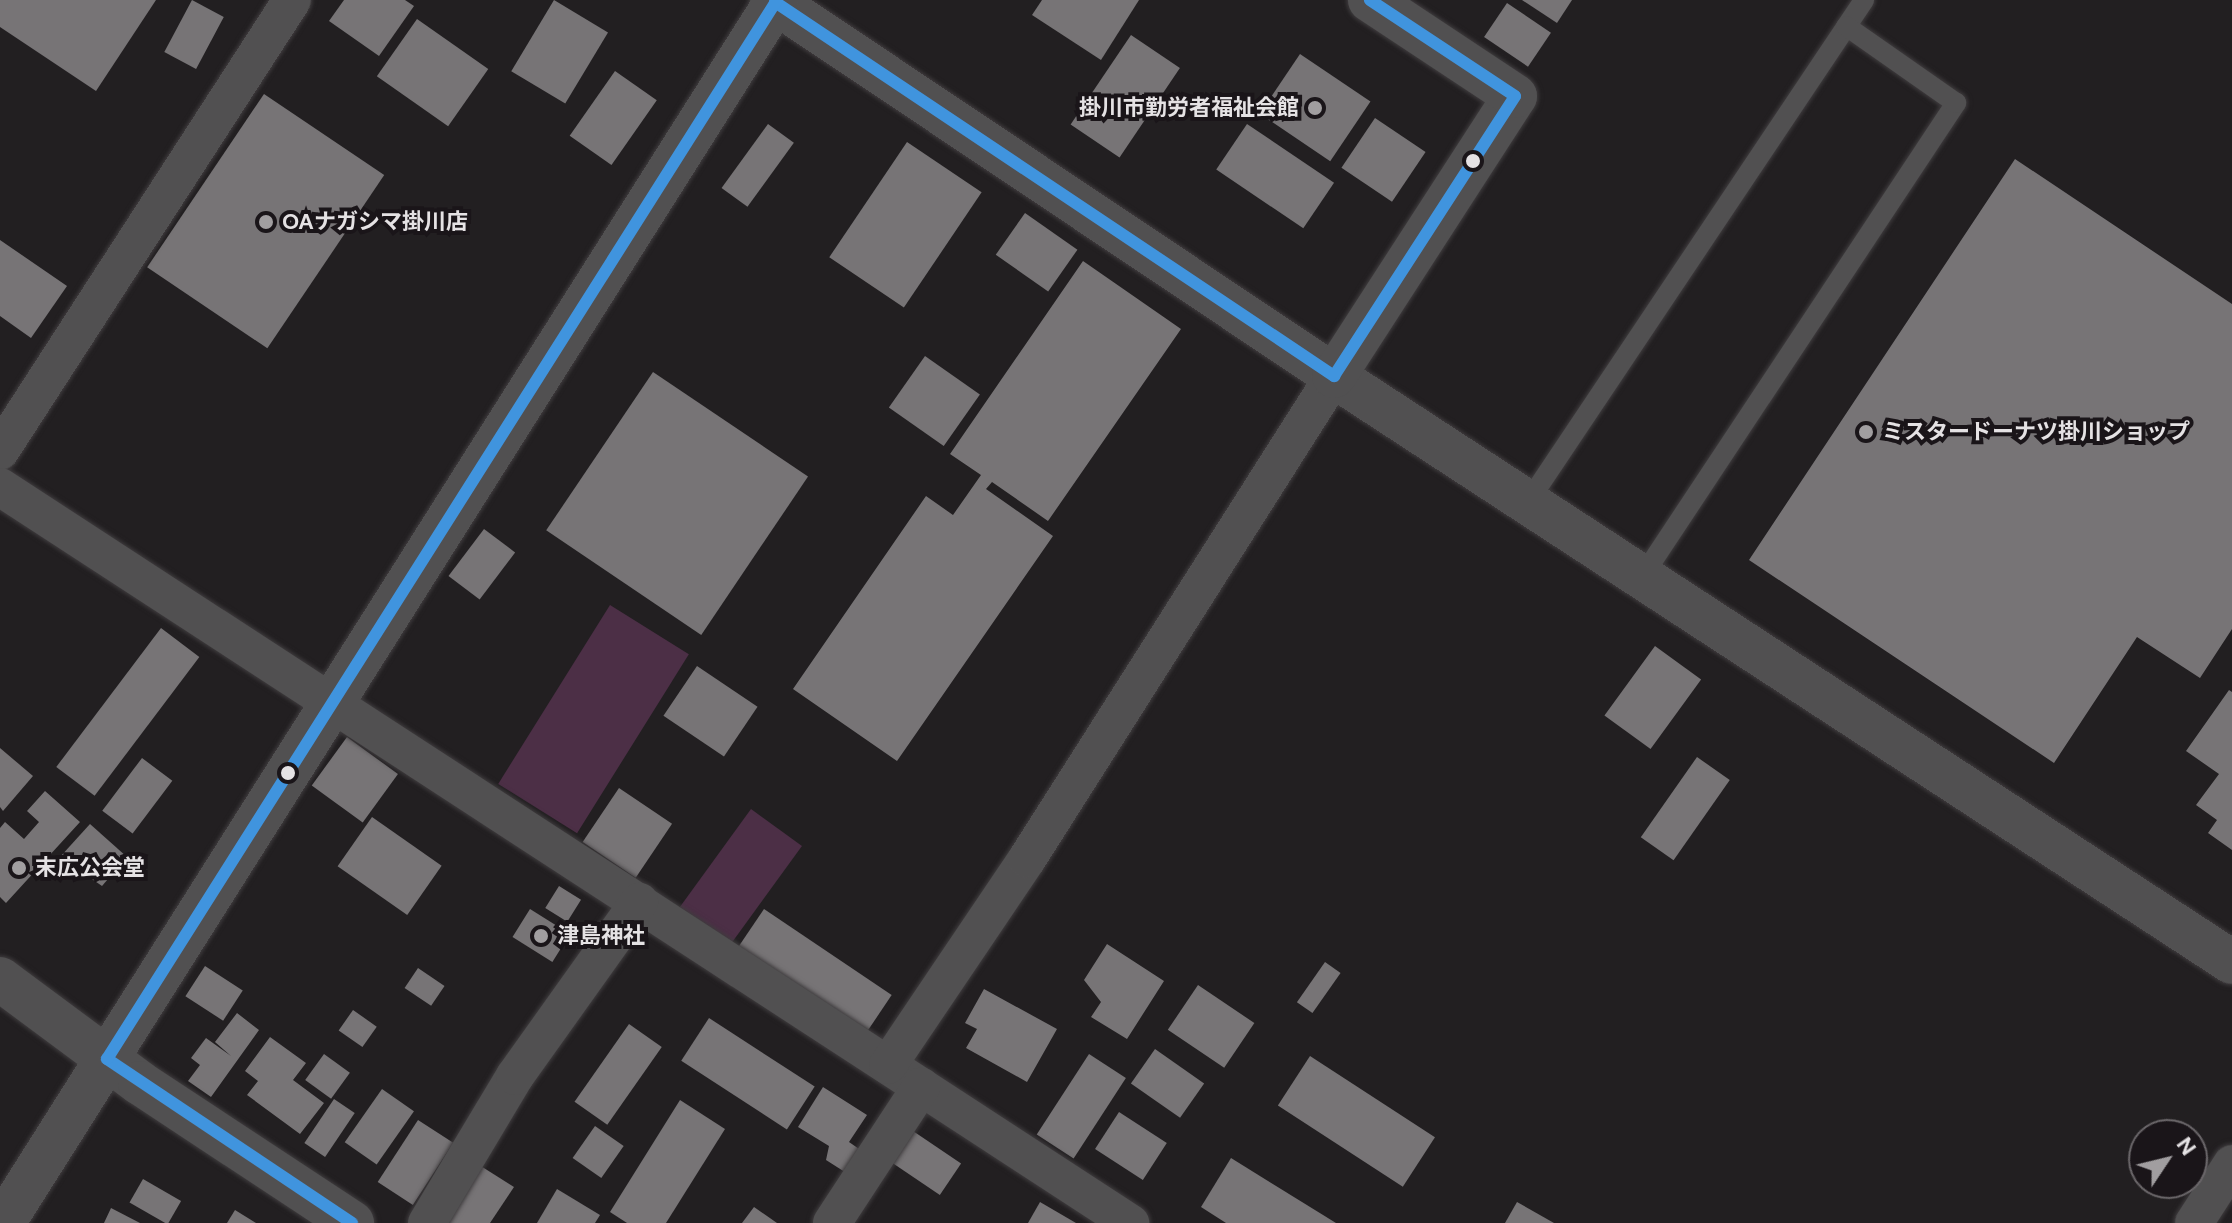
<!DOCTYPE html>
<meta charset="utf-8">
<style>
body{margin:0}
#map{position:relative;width:2232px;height:1223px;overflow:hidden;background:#221f21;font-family:"DM Sans","Noto Sans JP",sans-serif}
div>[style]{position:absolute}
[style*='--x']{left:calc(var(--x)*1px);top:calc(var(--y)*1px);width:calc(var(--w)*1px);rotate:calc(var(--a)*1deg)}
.green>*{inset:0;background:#4c2f46;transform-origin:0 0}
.building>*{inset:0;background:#777476;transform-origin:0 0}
.roads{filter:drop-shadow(0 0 2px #3f3c3e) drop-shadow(0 0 2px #3f3c3e)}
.lane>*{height:20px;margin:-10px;padding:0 10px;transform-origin:10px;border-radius:10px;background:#515051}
.street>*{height:38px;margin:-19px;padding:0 19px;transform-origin:19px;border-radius:19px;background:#515051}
.secondary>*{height:44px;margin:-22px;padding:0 22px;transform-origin:22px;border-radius:22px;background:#515051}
.bus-1>*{height:12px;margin:-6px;padding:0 6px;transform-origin:6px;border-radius:6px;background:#4094de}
.dots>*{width:22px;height:22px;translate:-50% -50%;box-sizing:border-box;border:4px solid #1a1519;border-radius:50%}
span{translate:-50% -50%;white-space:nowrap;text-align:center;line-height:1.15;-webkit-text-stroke:8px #1a1519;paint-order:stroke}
.poi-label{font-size:22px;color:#e5e2e4;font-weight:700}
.right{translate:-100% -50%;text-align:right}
.left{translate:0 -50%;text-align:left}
.north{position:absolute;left:2128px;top:1119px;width:80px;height:80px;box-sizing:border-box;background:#1a1519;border:2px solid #6b676a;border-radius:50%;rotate:55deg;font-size:22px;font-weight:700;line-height:32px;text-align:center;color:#e5e2e4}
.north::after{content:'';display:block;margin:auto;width:28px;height:36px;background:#a19ea0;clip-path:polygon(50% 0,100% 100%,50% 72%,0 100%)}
</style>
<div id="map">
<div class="green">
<div style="left:610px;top:605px;width:93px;height:211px;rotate:32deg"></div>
<div style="left:751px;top:809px;width:63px;height:121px;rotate:36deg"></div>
</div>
<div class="building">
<div style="clip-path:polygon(0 0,156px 0,96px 91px,0 27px)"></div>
<div style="left:192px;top:0;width:36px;height:59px;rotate:28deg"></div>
<div style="clip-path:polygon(344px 0,405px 0,414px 6px,379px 56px,329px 21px)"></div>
<div style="left:554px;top:0;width:63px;height:83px;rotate:31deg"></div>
<div style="clip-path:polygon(1042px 0,1139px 0,1101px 60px,1032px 15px)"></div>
<div style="clip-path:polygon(1522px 0,1572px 0,1557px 23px)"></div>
<div style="left:1507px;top:3px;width:53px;height:41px;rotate:34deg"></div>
<div style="left:417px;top:19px;width:87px;height:70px;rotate:35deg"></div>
<div style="left:1131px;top:35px;width:59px;height:108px;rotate:34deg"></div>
<div style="left:1300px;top:54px;width:85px;height:72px;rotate:34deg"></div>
<div style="left:615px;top:71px;width:51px;height:79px;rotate:35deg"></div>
<div style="left:264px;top:94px;width:145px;height:209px;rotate:34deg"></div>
<div style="left:1375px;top:118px;width:61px;height:60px;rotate:34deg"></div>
<div style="left:768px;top:124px;width:32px;height:79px;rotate:36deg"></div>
<div style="left:1247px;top:124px;width:105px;height:55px;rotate:34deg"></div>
<div style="left:907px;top:142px;width:90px;height:139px;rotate:34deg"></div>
<div style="clip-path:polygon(2015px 159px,2232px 304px,2232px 629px,2200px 678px,2137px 637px,2054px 763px,1749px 560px)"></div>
<div style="left:1025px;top:213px;width:64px;height:51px;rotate:35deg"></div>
<div style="clip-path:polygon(0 240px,67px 286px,31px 338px,0 316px)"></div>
<div style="clip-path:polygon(1083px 261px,1181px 329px,1048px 521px,992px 482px,986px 489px,1053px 536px,897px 761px,793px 689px,926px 496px,953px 515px,981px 475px,950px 454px)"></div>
<div style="left:925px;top:356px;width:67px;height:63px;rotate:35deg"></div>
<div style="left:653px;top:372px;width:187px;height:191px;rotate:34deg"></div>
<div style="left:484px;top:529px;width:39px;height:59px;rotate:37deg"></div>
<div style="left:161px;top:628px;width:48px;height:174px;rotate:37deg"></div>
<div style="left:1655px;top:646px;width:57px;height:86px;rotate:36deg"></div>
<div style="left:697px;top:666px;width:73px;height:60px;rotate:34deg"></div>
<div style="clip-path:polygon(2229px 690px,2232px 692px,2232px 850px,2208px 833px,2217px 820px,2196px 805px,2219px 774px,2186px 751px)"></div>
<div style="left:347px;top:737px;width:63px;height:60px;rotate:36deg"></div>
<div style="clip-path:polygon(0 748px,33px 776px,3px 811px,0 807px)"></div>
<div style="left:1697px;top:757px;width:40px;height:98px;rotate:35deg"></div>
<div style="left:142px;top:758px;width:38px;height:66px;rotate:37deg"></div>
<div style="left:619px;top:788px;width:64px;height:65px;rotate:34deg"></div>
<div style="clip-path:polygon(45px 791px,80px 822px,6px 903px,0 897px,0 828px,5px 822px,24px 839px,39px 822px,27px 811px)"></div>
<div style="left:372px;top:817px;width:85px;height:60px;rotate:35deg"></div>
<div style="clip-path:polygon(90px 824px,127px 857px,102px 886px,60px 857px)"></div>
<div style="left:559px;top:886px;width:26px;height:26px;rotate:32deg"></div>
<div style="left:530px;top:909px;width:47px;height:33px;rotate:32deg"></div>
<div style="left:764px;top:909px;width:154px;height:49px;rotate:34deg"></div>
<div style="clip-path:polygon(1107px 944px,1164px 981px,1127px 1039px,1091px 1017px,1101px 1002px,1084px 980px)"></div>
<div style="left:1325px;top:962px;width:19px;height:49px;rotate:35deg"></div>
<div style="left:205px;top:966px;width:45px;height:36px;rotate:33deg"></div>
<div style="left:418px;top:968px;width:32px;height:24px;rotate:34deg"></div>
<div style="left:1198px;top:985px;width:68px;height:54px;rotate:34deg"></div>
<div style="clip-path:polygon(984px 989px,1057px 1029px,1027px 1082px,966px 1048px,977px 1029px,965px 1023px)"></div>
<div style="left:353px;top:1010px;width:29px;height:25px;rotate:35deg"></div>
<div style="clip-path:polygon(237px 1013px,259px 1030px,211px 1097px,188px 1081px,200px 1065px,191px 1058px,206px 1038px,231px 1056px,215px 1042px)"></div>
<div style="left:709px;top:1018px;width:126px;height:51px;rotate:33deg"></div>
<div style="left:629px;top:1024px;width:40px;height:95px;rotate:35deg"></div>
<div style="clip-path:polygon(270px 1037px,306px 1063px,293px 1080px,324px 1103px,300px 1134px,247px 1095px,258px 1081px,245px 1071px)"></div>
<div style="left:1155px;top:1049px;width:60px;height:42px;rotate:35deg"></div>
<div style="left:324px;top:1054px;width:32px;height:32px;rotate:36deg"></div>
<div style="left:1089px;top:1054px;width:44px;height:96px;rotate:33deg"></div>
<div style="left:1310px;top:1056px;width:149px;height:59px;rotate:33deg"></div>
<div style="clip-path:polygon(823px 1087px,867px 1115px,849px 1142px,862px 1151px,848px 1174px,826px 1160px,829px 1146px,798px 1127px)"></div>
<div style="left:382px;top:1089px;width:39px;height:65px;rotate:35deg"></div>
<div style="left:334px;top:1099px;width:25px;height:53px;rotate:34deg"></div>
<div style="clip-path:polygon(680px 1100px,725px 1129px,666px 1223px,627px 1223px,610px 1212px)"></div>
<div style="left:1119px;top:1112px;width:57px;height:44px;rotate:33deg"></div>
<div style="left:418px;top:1120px;width:42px;height:74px;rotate:33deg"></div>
<div style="left:595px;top:1126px;width:35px;height:39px;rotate:35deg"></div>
<div style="left:913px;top:1131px;width:58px;height:38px;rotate:34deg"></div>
<div style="clip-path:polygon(1231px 1158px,1336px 1223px,1226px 1223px,1201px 1207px)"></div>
<div style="clip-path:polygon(476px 1163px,514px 1187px,490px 1223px,442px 1223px)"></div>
<div style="left:143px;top:1179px;width:44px;height:27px;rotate:30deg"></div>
<div style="clip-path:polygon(557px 1189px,600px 1215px,595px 1223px,537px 1223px)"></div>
<div style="clip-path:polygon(1040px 1202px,1076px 1223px,1028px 1223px)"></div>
<div style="clip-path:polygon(1517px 1202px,1554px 1223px,1505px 1223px)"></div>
<div style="clip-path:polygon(754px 1207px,777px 1223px,742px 1223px)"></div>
<div style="clip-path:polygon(111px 1208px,140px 1223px,104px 1223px)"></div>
<div style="clip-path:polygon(235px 1210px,256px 1223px,227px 1223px)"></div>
</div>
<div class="roads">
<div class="lane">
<div style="--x:1528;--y:502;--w:604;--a:-56.2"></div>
<div style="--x:1642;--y:577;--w:569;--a:-56.48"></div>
<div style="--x:1956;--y:103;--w:134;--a:-145"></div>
</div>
<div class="street">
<div style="--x:0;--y:451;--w:537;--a:-57.08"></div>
<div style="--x:0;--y:487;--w:1349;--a:33.08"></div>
<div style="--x:888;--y:1065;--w:249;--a:-56"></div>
<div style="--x:1027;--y:859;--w:572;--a:-57.56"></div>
<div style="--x:427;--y:1223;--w:171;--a:-59.1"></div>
<div style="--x:515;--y:1076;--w:214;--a:-54.5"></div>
<div style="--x:832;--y:1223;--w:163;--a:-56.8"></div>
<div style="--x:2194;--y:1223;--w:70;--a:-57.2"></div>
</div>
<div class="secondary">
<div style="--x:772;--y:0;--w:676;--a:33.78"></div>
<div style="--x:1334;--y:376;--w:1072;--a:33.13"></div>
<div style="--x:1334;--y:376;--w:333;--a:-57.1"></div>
<div style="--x:1515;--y:96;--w:174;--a:-146.5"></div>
<div style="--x:0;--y:979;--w:174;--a:36.6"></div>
<div style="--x:140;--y:1083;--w:254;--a:33.4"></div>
<div style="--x:3;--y:1223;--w:1447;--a:-57.67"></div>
</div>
</div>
<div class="bus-1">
<div style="--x:775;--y:2;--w:673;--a:33.78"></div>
<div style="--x:1334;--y:376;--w:333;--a:-57.1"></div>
<div style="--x:1515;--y:96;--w:174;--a:-146.5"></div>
<div style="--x:352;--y:1223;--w:295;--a:-146.2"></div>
<div style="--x:107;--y:1059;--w:1253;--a:-57.68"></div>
</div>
<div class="dots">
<div style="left:1315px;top:108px;background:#a19ea0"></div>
<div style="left:1473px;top:161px;background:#e5e2e4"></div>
<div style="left:266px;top:222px;background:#a19ea0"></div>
<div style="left:1866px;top:432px;background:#a19ea0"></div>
<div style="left:288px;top:773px;background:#e5e2e4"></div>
<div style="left:19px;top:868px;background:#a19ea0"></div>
<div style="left:541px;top:936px;background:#a19ea0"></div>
</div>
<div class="poi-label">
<span class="right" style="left:1299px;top:108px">掛川市勤労者福祉会館</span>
<span class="left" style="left:282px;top:222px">OAナガシマ掛川店</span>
<span class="left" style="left:1882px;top:432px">ミスタードーナツ掛川ショップ</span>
<span class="left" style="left:35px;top:868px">末広公会堂</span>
<span class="left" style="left:557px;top:936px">津島神社</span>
</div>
<div class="north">N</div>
</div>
